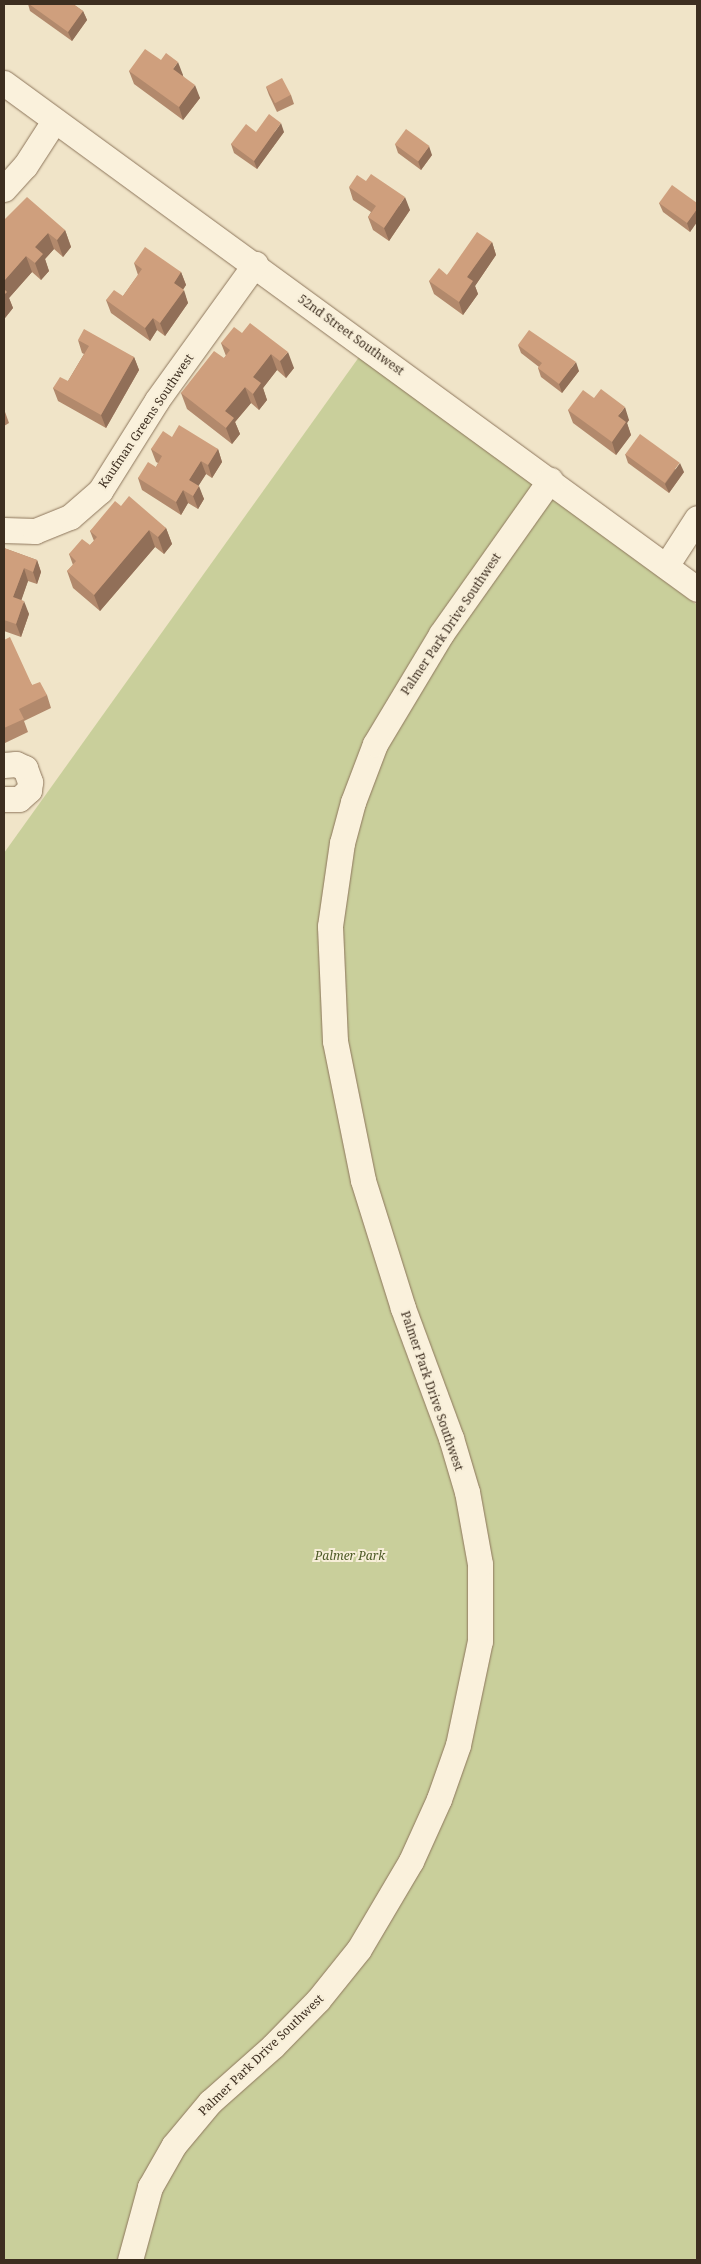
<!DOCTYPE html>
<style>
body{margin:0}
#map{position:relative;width:701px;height:2264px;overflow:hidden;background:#f0e4c8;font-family:"Noto Serif",serif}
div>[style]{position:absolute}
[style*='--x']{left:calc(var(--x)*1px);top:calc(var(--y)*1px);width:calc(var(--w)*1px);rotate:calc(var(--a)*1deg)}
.green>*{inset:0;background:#c9cf9b}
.roads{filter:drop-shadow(0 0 1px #8d765c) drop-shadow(0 0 1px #8d765c)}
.minor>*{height:25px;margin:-12.5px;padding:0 12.5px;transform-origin:12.5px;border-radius:12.5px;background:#faf1dc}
.wall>*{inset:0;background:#b2896c}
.shaded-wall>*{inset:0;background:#916f58}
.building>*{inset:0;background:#cf9f7d;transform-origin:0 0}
span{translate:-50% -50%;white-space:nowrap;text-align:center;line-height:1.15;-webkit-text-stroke:4px #f7eed8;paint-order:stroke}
.street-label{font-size:12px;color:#3d2e20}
.park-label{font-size:12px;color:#4d5a26;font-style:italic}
.frame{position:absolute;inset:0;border:5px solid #3d2e20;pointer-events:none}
</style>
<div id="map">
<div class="green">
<div style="clip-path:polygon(359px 357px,697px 605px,697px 2260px,4px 2260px,4px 853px)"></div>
</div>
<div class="roads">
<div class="minor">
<div style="--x:4;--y:83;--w:858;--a:36.14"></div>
<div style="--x:4;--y:189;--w:31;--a:-48"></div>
<div style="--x:25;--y:166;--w:54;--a:-57.2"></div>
<div style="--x:4;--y:530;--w:31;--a:2"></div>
<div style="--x:35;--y:531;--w:38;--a:-22"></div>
<div style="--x:70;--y:517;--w:40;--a:-41"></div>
<div style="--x:100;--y:491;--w:107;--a:-57.9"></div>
<div style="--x:157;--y:400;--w:168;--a:-54.2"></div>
<div style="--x:666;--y:566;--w:57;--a:-57.1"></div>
<div style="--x:4;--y:765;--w:12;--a:-5"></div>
<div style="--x:16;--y:764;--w:10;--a:24"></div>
<div style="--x:25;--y:768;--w:15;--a:70"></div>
<div style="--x:30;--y:782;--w:8;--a:97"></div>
<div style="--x:29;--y:790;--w:13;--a:138"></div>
<div style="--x:19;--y:799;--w:15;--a:180"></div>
<div style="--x:130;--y:2260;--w:76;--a:-74.7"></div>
<div style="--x:150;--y:2187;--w:48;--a:-60.3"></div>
<div style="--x:174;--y:2145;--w:56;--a:-50.1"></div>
<div style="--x:210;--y:2102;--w:84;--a:-41.6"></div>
<div style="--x:273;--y:2046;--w:64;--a:-45.6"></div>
<div style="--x:318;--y:2000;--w:65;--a:-51.2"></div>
<div style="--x:359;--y:1949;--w:102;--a:-59.4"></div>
<div style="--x:411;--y:1861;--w:68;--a:-65.7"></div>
<div style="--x:439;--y:1799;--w:57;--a:-70.6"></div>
<div style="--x:458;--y:1745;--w:106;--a:-78.1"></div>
<div style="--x:480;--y:1641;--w:77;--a:-90"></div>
<div style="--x:480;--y:1564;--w:73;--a:-100.2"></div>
<div style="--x:467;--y:1492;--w:56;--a:-106.5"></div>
<div style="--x:451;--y:1438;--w:139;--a:-110.3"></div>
<div style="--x:403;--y:1308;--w:134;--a:-107.4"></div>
<div style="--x:363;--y:1180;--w:142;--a:-101.4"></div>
<div style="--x:335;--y:1041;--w:115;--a:-92.5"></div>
<div style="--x:330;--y:926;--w:84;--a:-81.8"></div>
<div style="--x:342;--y:843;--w:42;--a:-75"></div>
<div style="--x:353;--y:802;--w:62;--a:-69.2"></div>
<div style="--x:375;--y:744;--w:128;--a:-59"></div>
<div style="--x:441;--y:634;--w:189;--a:-54.7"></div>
</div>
</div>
<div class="wall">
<div style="clip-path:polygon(28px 4px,73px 4px,83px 11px,87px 20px,72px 41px,30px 11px)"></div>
<div style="clip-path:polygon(161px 60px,183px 75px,183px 76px,200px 98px,183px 120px,134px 84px,129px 71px)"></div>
<div style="clip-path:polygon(266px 87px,291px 95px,294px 104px,277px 112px,269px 95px)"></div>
<div style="clip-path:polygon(256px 132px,284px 132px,257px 169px,234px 153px,231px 144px)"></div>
<div style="clip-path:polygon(395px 144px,432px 155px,421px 170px,398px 153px)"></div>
<div style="clip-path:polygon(349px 187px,410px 210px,389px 241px,373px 230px,368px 217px,371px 212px,353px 200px)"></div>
<div style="clip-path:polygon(659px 203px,697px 203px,697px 222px,690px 232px,663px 212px)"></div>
<div style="clip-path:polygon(4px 220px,65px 230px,71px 247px,63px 257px,54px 249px,45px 259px,49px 271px,41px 280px,32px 272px,9px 298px,13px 308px,5px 318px,4px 317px)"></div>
<div style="clip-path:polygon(492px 242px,496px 255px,475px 286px,478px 294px,463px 315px,434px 294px,429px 281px,447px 275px)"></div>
<div style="clip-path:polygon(134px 263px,181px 272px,186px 285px,183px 290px,188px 303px,165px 336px,157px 330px,150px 341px,111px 313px,106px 300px,123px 296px,138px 275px)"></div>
<div style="clip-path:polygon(242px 333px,294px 368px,286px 378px,277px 370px,263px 388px,267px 400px,259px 410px,251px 403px,235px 422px,240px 434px,232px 444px,187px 409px,181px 393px,224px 358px,226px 356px,221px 343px)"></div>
<div style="clip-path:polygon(78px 340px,134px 357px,139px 370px,106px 428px,58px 401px,53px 388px,68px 381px,84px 354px,82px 353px)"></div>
<div style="clip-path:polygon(518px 345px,579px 371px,562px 393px,541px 377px,538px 368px,539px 367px,521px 353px)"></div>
<div style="clip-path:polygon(594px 398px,629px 420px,627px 423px,631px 435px,616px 455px,573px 423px,568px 410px)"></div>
<div style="clip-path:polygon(4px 409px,9px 423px,4px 426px)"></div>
<div style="clip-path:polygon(172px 437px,218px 449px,222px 462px,212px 478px,206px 474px,198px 486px,204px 499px,198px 509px,188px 503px,181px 515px,142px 490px,138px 478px,156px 467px,158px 463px,156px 462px,151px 449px)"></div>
<div style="clip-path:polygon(625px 454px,684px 472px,669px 493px,628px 463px)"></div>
<div style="clip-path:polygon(121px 506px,166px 528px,172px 544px,164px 554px,155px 547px,100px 611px,73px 588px,67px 571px,73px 565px,69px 554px,90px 545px,94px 541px,90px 531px)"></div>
<div style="clip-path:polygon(4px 548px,37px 560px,41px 572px,37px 584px,28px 581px,21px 600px,29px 614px,21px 637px,4px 631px)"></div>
<div style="clip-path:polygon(4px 640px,32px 685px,47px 695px,51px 708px,24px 721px,28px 732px,5px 743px,4px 741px)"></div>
</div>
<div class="shaded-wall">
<div style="clip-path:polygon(83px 11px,87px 20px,72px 41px,68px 32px)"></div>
<div style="clip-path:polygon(178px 62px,183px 75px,178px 82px,173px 69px)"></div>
<div style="clip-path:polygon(195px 85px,200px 98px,183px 120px,179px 107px)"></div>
<div style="clip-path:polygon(281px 123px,284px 132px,257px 169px,254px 161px)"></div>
<div style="clip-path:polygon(429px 146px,432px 155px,421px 170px,418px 161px)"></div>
<div style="clip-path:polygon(405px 197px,410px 210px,389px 241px,384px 228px)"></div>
<div style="clip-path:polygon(697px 209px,697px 222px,690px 232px,687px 223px)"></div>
<div style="clip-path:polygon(65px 230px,71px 247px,63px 257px,57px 240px)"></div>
<div style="clip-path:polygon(48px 233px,54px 249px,45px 259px,49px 271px,41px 280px,35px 263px,35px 247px)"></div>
<div style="clip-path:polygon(492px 242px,496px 255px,475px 286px,478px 294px,463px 315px,459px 302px,467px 277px)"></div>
<div style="clip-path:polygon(26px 256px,32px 272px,9px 298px,13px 308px,5px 318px,4px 315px,4px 281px)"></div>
<div style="clip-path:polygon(181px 272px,186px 285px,178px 296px,174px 283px)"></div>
<div style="clip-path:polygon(184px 290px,188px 303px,165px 336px,160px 323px)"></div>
<div style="clip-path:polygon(153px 318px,157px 330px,150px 341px,145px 328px)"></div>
<div style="clip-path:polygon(288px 352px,294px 368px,286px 378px,280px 361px)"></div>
<div style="clip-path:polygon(271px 354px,277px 370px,263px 388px,267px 400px,259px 410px,253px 394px,253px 377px)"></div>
<div style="clip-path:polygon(134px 357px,139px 370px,106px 428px,101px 415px)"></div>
<div style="clip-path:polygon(576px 362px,579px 371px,562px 393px,559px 384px)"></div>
<div style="clip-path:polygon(245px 387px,251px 403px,235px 422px,240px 434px,232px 444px,226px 428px,225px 411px)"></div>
<div style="clip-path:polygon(625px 407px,629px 420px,627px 423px,631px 435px,616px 455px,612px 442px,618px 416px)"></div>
<div style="clip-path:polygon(218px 449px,222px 462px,212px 478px,208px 465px)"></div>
<div style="clip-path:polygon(201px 461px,206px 474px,194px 493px,189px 480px)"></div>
<div style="clip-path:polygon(680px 463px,684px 472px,669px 493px,665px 484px)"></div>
<div style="clip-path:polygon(199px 486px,204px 499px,198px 509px,193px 496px)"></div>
<div style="clip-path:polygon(183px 490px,188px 503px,181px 515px,176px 502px)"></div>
<div style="clip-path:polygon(166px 528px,172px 544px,164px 554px,158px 537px)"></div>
<div style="clip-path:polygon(149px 530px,155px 547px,100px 611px,94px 595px)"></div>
<div style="clip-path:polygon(37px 560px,41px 572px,37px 584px,33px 572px)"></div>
<div style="clip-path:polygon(24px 568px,28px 581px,18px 610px,13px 597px)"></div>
<div style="clip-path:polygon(24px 601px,29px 614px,21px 637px,16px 624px)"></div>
</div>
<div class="building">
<div style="clip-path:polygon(29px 4px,73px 4px,83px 11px,68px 32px)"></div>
<div style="clip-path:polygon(145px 49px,161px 60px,166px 53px,178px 62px,173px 69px,195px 85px,179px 107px,129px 71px)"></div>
<div style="left:282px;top:78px;width:19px;height:18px;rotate:62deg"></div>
<div style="clip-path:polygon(269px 114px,281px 123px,254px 161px,231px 144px,246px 124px,256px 132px)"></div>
<div style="left:406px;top:129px;width:29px;height:19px;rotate:36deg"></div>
<div style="clip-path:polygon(371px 174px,405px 197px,384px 228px,368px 217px,376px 206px,349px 187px,357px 175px,366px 181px)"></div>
<div style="clip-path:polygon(672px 185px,697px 203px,697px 209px,687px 223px,659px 203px)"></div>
<div style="clip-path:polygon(27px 197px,65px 230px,57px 240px,48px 233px,35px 247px,43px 254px,35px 263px,26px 256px,4px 281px,4px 220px)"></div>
<div style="clip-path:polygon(477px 232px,492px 242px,467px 277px,473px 281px,459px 302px,429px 281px,439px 268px,447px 275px)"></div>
<div style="clip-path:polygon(145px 247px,181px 272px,174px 283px,184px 290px,160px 323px,153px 318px,145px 328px,106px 300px,114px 290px,123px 296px,142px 269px,134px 263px)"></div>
<div style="clip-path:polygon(4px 289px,7px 292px,4px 295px)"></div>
<div style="clip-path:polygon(250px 323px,288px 352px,280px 361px,271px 354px,253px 377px,261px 383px,253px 394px,245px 387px,225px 411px,234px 418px,226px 428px,181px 393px,214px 351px,224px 358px,230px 350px,221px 343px,234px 327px,242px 333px)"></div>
<div style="clip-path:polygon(84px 329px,134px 357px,101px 415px,53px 388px,60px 377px,68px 381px,89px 346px,78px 340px)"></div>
<div style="clip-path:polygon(529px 330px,576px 362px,559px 384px,538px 368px,542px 363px,518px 345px)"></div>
<div style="clip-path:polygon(601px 389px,625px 407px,618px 416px,626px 422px,612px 442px,568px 410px,583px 390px,594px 398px)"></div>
<div style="clip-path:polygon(179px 425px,218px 449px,208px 465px,201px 461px,189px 480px,199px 486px,193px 496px,183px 490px,176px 502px,138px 478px,148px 462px,156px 467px,162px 456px,151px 449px,163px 431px,172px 437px)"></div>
<div style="left:640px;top:434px;width:49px;height:25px;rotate:36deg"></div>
<div style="clip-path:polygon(129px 496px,166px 528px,158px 537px,149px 530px,94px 595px,67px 571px,76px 561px,69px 554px,82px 539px,90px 545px,97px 537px,90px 531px,115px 501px,121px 506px)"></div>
<div style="clip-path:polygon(4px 548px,37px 560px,33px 572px,24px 568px,13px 597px,24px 601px,16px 624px,4px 620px)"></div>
<div style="clip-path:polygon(10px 637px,32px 685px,40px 682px,47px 695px,19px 709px,24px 719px,4px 728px,4px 640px)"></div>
</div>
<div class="street-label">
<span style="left:351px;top:335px;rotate:36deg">52nd Street Southwest</span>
<span style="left:146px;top:421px;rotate:-56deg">Kaufman Greens Southwest</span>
<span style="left:451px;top:624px;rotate:-56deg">Palmer Park Drive Southwest</span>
<span style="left:432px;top:1391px;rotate:71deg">Palmer Park Drive Southwest</span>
<span style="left:261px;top:2055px;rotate:-44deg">Palmer Park Drive Southwest</span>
</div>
<div class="park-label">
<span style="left:350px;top:1556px">Palmer Park</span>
</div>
<div class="frame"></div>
</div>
